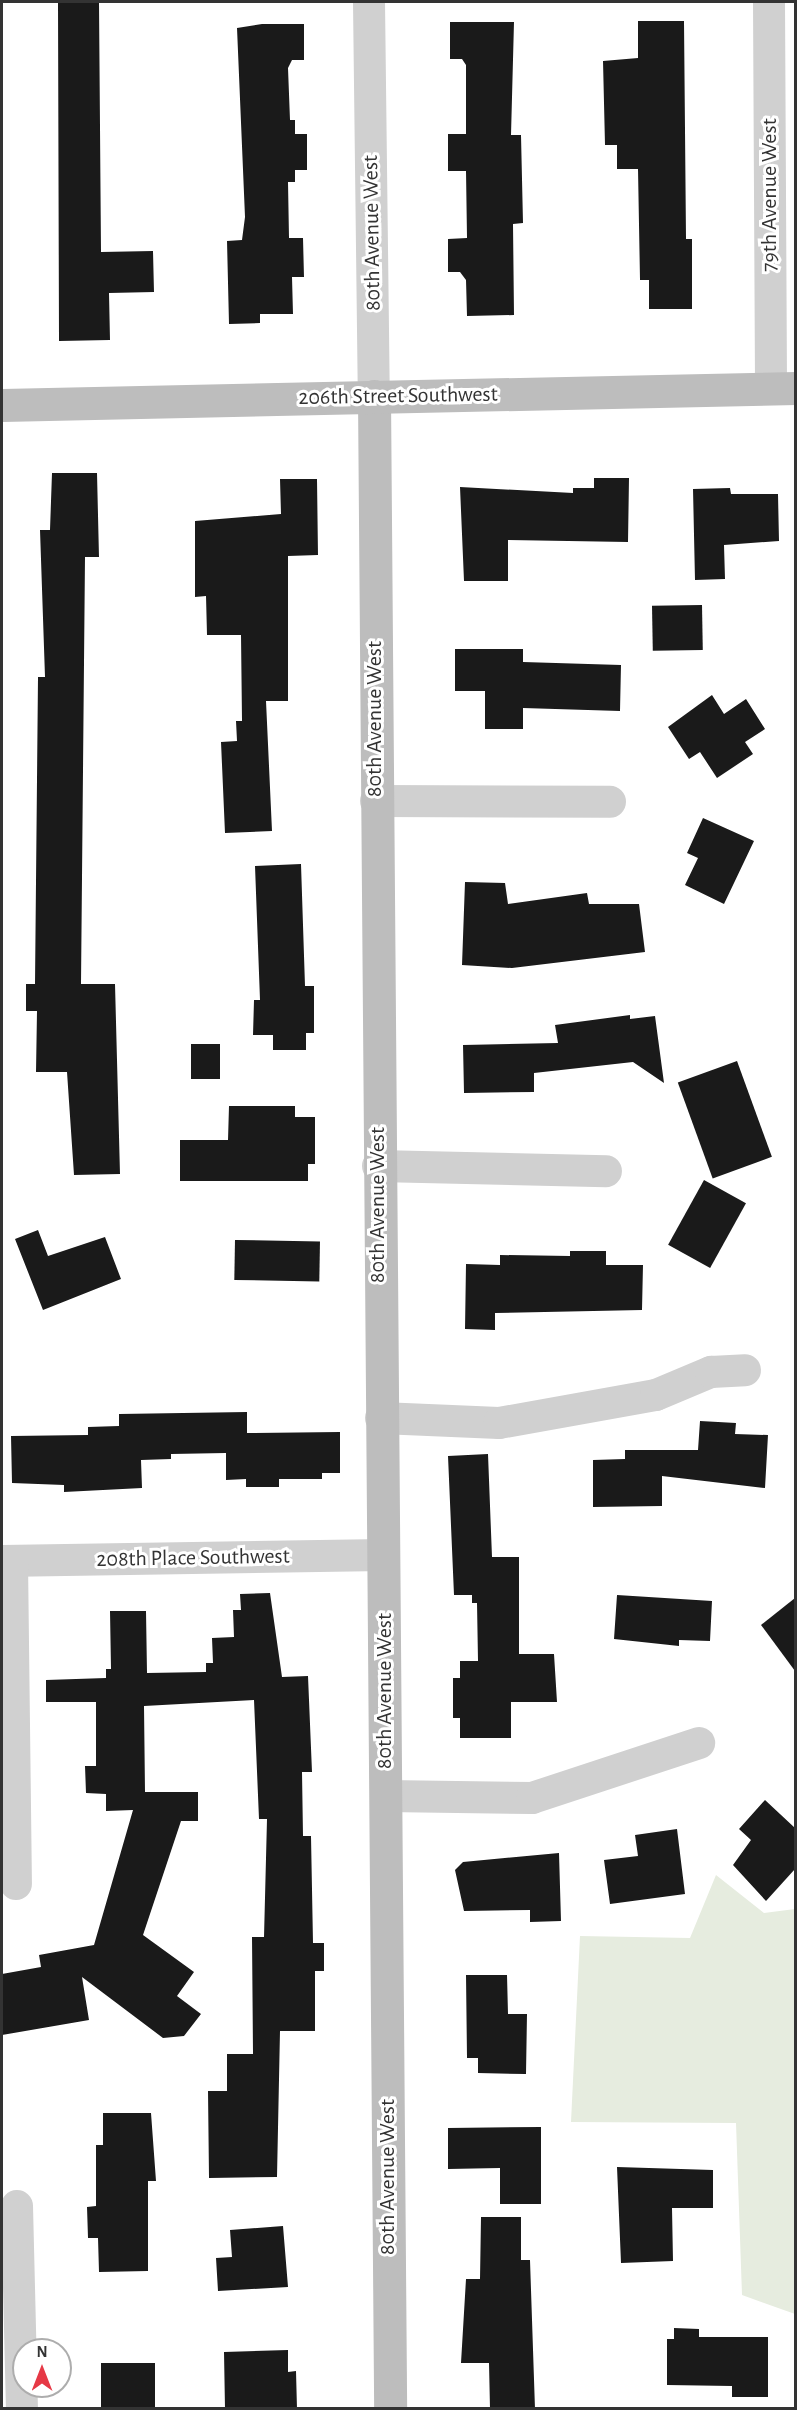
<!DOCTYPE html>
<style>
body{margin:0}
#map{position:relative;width:797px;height:2410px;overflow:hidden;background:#fff;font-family:"Alegreya Sans",sans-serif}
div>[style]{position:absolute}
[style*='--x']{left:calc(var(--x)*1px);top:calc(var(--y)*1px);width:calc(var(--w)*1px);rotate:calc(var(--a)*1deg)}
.green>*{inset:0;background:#e6ecdf}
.building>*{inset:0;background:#1a1a1a;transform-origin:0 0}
.street>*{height:32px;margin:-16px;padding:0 16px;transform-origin:16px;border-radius:16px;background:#d0d0d0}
.secondary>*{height:33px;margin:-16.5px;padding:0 16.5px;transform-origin:16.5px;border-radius:16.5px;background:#bdbdbd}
span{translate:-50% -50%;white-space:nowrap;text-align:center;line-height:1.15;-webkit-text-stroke:6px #fff;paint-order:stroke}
.street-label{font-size:22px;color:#333}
.frame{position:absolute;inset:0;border:3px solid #333;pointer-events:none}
.north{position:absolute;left:12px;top:2338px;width:60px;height:60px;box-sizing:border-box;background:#fff;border:2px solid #adadad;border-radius:50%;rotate:0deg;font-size:16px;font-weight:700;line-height:24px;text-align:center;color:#333}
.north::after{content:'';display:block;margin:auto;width:21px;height:27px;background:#e63946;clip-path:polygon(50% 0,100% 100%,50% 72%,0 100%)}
</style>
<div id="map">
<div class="green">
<div style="clip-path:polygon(716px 1875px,764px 1913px,795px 1909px,795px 2314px,742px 2295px,736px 2123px,571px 2122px,580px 1936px,690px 1938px)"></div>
</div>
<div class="building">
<div style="clip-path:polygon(58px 2px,99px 2px,101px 252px,153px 251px,154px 292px,109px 293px,110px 340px,59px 341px)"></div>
<div style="clip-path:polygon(638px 21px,684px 21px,686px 239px,692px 239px,692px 309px,649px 309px,649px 280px,640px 280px,638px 169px,617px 169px,617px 145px,605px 145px,603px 61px,638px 58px)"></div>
<div style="clip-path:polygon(450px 22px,514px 22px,511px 135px,521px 135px,523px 223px,513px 224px,514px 315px,467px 316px,466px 280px,460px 272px,448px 272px,448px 239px,467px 238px,466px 171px,448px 171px,448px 134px,466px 134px,466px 65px,462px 59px,450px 59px)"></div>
<div style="clip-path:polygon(262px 24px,304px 24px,304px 60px,292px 60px,288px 68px,290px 120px,295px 120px,295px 134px,307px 134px,307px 170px,295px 170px,295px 182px,288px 182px,289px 238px,303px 238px,304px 277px,292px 277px,293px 314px,260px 314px,260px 323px,229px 324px,227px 241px,242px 240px,245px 217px,237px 28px)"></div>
<div style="clip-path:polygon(52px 473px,97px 473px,99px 557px,85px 557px,81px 984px,115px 984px,120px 1174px,74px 1175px,67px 1072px,36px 1072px,37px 1011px,26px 1011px,26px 984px,35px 984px,38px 677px,45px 677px,40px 530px,50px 530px)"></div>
<div style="clip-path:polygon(594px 478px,629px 478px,628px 542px,508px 540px,508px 581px,464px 581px,460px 487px,573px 493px,573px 488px,594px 488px)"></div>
<div style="clip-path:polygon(280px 479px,317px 479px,318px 555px,288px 556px,288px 701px,266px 701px,272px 831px,225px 833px,221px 742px,237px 741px,236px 721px,242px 721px,241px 635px,207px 635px,206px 596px,195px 597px,195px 521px,281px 514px)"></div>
<div style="clip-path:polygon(730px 488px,731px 494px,778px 494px,779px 541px,724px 545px,725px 579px,695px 580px,693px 489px)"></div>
<div style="left:702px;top:605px;width:45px;height:50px;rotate:89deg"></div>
<div style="clip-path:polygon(455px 649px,523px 649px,523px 662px,621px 665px,620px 711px,523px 708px,523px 729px,485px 729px,485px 691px,455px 691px)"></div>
<div style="clip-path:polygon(712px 695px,724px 714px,746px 699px,765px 729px,745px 742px,753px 754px,717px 778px,700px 752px,689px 759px,668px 727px)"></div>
<div style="clip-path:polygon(703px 818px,754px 841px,724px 904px,685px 885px,698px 858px,687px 853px)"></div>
<div style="clip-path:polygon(301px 864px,305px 986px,314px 986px,314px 1033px,306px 1033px,306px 1050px,273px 1050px,273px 1035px,253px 1035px,254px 1000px,260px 1000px,255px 866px)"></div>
<div style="clip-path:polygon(465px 882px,505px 883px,508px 904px,587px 893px,589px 904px,639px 904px,645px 952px,512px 968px,462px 965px)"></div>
<div style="clip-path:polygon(630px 1015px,630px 1019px,655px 1016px,664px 1083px,633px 1062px,534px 1073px,534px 1092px,464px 1093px,463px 1045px,558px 1043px,555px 1025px)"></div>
<div style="left:220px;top:1044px;width:35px;height:29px;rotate:90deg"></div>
<div style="left:737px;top:1061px;width:102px;height:63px;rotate:70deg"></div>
<div style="clip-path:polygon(229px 1106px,295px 1106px,295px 1117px,315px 1117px,315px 1164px,308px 1164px,308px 1181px,180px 1181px,180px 1140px,228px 1140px)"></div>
<div style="left:704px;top:1180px;width:48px;height:74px;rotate:29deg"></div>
<div style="clip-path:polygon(38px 1230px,48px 1256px,105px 1237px,121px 1279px,43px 1310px,15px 1239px)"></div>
<div style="left:235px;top:1240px;width:85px;height:40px;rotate:1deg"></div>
<div style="clip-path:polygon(570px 1251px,606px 1251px,606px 1265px,643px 1265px,642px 1310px,495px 1313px,495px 1330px,465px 1329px,466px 1264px,500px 1265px,500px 1255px,570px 1256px)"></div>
<div style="clip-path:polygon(247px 1412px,247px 1433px,340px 1432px,340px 1473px,322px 1473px,322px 1479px,279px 1479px,279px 1487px,246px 1487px,246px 1479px,226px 1480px,226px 1453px,171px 1454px,171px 1459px,141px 1460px,142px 1488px,64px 1492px,64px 1485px,12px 1483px,11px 1436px,88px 1435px,88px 1427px,119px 1426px,119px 1414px)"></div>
<div style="clip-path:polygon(700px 1421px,736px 1423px,735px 1434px,768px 1435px,765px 1488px,662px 1476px,662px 1506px,593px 1507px,593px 1460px,625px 1459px,625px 1450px,698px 1450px)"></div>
<div style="clip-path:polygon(488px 1454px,492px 1557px,519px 1557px,519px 1654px,554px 1654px,557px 1702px,511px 1702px,511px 1738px,460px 1738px,460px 1718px,453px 1718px,453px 1678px,460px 1678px,460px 1661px,478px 1661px,477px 1603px,472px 1603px,472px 1595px,454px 1595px,448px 1456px)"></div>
<div style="clip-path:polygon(270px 1593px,282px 1677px,308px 1676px,312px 1772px,302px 1772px,303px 1836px,311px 1836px,313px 1943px,324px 1943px,324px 1971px,315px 1971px,315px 2031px,280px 2031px,277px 2177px,209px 2178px,208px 2091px,227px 2091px,227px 2054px,253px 2054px,252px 1937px,264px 1937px,267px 1819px,259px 1819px,254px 1700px,144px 1706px,145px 1792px,198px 1792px,198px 1821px,181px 1821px,143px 1935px,194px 1972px,177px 1996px,201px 2014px,184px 2036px,163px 2038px,82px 1977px,89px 2020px,2px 2035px,2px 1974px,41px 1967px,39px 1955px,94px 1945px,133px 1810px,106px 1811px,106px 1794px,86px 1793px,85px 1766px,96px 1766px,96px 1702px,46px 1702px,46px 1680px,106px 1678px,106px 1669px,111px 1669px,110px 1611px,146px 1611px,147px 1673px,206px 1672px,206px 1663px,213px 1663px,212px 1638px,234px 1637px,233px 1610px,241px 1610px,240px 1594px)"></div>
<div style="clip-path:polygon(617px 1595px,712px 1601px,710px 1641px,679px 1640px,679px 1646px,614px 1639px)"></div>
<div style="clip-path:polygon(795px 1598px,795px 1671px,761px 1625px)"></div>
<div style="clip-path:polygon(765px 1800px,795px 1828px,795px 1869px,766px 1901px,733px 1865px,751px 1840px,739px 1829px)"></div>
<div style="clip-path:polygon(677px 1829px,685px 1894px,610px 1904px,604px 1860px,638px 1856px,635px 1835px)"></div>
<div style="clip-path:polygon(559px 1853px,561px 1921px,530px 1922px,530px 1910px,464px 1911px,455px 1870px,463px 1862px)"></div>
<div style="clip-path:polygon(466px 1975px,507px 1975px,508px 2014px,527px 2014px,526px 2074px,478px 2073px,478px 2058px,467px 2058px)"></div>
<div style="clip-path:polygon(103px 2113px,151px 2113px,156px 2181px,148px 2181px,148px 2271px,99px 2272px,98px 2238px,88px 2238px,87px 2207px,96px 2206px,96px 2145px,103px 2145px)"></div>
<div style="clip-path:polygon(541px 2127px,541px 2204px,500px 2204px,500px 2168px,448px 2169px,448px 2128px)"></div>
<div style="clip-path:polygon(617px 2167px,713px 2170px,713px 2208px,672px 2208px,673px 2261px,621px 2263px)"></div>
<div style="clip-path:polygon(481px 2217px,521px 2217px,521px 2260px,530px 2260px,535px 2409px,490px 2409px,489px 2363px,461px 2363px,466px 2279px,480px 2279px)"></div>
<div style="clip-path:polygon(283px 2226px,288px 2287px,218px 2291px,216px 2258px,232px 2257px,230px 2230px)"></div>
<div style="clip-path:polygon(674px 2328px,699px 2329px,699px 2337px,768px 2337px,768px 2397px,732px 2397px,732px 2386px,667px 2385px,667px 2339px,674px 2339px)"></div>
<div style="clip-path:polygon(288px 2350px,288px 2372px,296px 2371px,297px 2409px,225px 2409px,224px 2352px)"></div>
<div style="left:101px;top:2363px;width:54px;height:46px"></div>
</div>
<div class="street">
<div style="--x:369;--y:2;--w:394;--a:89.3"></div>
<div style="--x:769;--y:2;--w:386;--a:89.7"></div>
<div style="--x:376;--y:801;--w:234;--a:0.2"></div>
<div style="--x:378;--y:1166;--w:228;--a:1.3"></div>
<div style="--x:381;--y:1418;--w:118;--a:2.4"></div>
<div style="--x:499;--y:1423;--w:159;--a:-10.1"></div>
<div style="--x:656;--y:1395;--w:60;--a:-22.7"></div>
<div style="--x:711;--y:1372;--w:34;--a:-3"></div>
<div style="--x:2;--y:1561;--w:382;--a:-0.9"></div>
<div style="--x:12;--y:1561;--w:323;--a:89.3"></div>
<div style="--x:386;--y:1796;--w:146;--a:0.8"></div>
<div style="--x:532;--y:1798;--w:176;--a:-18.2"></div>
<div style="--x:17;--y:2206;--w:202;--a:88.6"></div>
</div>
<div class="secondary">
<div style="--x:374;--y:396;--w:2012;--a:89.54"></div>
<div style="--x:2;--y:405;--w:794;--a:-1.23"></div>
</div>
<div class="street-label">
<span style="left:770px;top:195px;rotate:-90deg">79th Avenue West</span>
<span style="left:372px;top:233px;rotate:-91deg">80th Avenue West</span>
<span style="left:398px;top:396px;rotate:-1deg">206th Street Southwest</span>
<span style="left:375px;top:719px;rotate:-90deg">80th Avenue West</span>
<span style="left:378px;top:1205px;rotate:-90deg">80th Avenue West</span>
<span style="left:193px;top:1558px;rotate:-1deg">208th Place Southwest</span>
<span style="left:385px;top:1691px;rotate:-90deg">80th Avenue West</span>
<span style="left:388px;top:2177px;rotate:-90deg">80th Avenue West</span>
</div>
<div class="frame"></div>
<div class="north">N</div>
</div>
